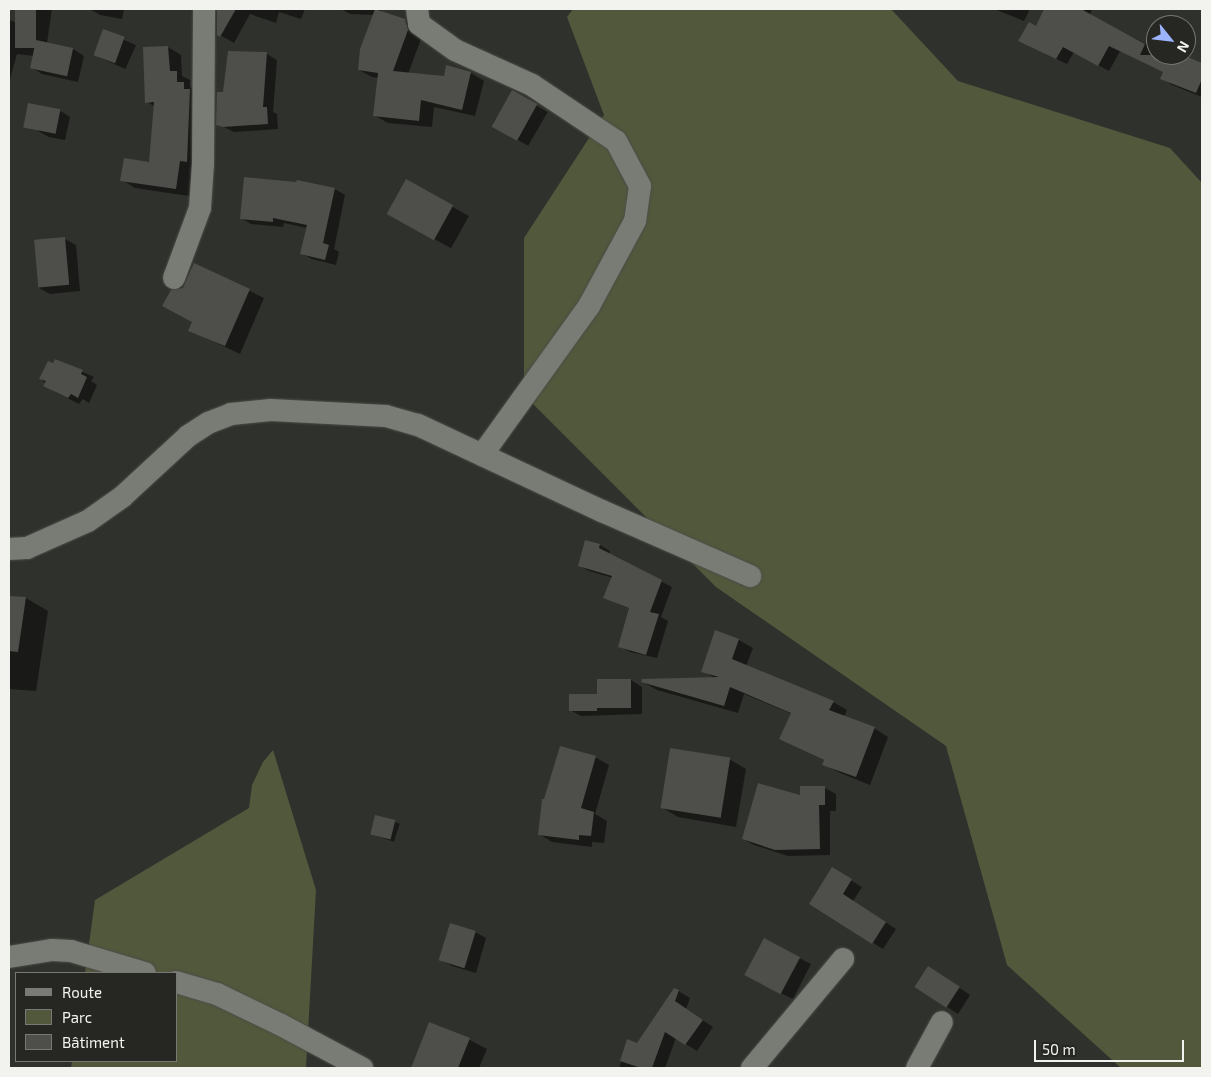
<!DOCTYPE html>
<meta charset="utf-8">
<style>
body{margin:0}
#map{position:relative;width:1211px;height:1077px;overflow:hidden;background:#2f312c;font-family:"Exo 2",sans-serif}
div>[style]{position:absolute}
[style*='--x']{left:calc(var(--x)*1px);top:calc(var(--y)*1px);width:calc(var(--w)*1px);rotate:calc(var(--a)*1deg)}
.green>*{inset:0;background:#51583c}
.shadow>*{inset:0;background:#0007;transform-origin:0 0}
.building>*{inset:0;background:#4e4f4a;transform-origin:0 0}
.roads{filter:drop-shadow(0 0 1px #4c4d49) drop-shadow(0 0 1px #4c4d49)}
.minor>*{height:22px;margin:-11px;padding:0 11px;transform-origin:11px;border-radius:11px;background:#797b75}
span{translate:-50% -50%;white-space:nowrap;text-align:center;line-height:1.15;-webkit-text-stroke:4px #262722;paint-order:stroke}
.frame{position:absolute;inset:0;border:10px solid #f2f3ef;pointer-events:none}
.legend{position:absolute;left:15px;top:972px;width:162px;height:90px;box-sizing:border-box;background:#262722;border:1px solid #787974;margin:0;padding:6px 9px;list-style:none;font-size:15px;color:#f2f3ef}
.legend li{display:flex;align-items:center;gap:10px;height:25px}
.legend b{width:25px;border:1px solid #787974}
.north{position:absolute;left:1146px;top:15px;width:50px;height:50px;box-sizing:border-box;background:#262722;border:1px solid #787974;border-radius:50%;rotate:119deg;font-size:14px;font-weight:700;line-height:20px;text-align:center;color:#f2f3ef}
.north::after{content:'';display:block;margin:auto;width:18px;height:22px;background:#9cb4fd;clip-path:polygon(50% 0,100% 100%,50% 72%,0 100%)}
.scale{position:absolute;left:1034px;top:1040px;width:150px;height:22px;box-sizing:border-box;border:2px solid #f2f3ef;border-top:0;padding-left:6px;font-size:15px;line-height:18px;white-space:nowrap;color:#f2f3ef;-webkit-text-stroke:4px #262722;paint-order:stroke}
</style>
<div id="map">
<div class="green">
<div style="clip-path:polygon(573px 9px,891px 9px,958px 81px,1170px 148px,1202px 183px,1202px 1068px,1121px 1068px,1007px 965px,946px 746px,716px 587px,524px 395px,524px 238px,604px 115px,567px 17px)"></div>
<div style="clip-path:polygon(273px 750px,316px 890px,306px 1068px,71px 1068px,72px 1061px,176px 1061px,176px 973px,85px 973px,95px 900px,249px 808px,252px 785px,263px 762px)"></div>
</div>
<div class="shadow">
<div style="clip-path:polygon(17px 9px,52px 9px,47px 43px,73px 49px,84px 56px,78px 82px,42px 74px,31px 67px,34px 56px,17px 54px,9px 83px,9px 20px,15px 22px)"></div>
<div style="clip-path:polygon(90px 9px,124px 9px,122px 19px,100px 15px)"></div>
<div style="clip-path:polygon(217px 9px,305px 9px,301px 19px,279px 12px,276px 23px,250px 14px,234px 43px,218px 34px)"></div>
<div style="clip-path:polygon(341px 9px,381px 9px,381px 12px,405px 20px,418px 28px,421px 39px,408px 74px,445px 78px,471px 73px,484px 81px,475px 116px,434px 107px,432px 127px,388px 123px,374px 115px,378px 78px,372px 77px,359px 70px,374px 15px,350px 14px)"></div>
<div style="clip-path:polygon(994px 9px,1030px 9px,1024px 21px)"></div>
<div style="clip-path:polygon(1045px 9px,1092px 9px,1090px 15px,1156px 49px,1156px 55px,1180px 55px,1202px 64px,1202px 97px,1172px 85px,1162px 78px,1164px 72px,1120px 51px,1109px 71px,1074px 52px,1067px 64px,1031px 47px)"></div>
<div style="left:104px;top:31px;width:35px;height:26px;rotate:24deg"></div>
<div style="clip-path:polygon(168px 47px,181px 55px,182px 76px,190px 80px,190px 87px,197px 91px,193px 168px,189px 196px,135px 188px,122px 180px,150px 163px,154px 106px,147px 102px,144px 48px)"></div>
<div style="clip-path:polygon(267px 54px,277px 60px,273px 112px,277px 114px,278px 129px,234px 132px,218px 124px,225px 94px)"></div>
<div style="left:513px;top:92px;width:40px;height:39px;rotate:30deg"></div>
<div style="clip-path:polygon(59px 110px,70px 117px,65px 140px,49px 137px,38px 131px)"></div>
<div style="left:406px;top:181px;width:72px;height:37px;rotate:29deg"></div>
<div style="clip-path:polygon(297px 183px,335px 189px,345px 195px,334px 249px,339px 252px,336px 265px,312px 259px,301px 253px,307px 228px,284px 223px,283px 227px,251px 224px,241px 218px)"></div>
<div style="clip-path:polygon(65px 239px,76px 245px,80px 291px,50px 294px,39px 288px)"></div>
<div style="clip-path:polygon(194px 264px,264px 298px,240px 354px,190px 330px,194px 322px,184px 289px)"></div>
<div style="clip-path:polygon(56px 360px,94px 377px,91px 381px,97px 385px,89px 403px,83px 399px,79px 404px,55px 392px,41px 379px)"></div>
<div style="clip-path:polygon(586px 541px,600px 545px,610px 551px,609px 555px,672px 587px,661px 617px,668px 621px,657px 658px,630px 652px,619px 646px,630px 609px,604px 597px,613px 578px,589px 571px,579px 565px)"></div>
<div style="clip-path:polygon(9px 597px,26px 598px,48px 611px,36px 691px,9px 689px)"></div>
<div style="clip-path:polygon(739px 640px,753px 648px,746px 666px,833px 702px,847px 710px,844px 717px,874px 728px,888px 737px,870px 785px,838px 772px,824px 764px,825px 761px,780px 738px,792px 714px,744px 694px,738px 713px,657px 690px,643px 682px,715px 678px,703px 671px)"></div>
<div style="clip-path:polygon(631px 680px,642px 687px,642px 714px,581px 716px,570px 710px,570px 695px,599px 697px)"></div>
<div style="clip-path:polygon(595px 757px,609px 765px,595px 814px,607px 821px,604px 843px,592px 842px,592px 847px,552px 842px,539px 834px)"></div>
<div style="clip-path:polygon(729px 759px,746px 769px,736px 827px,678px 817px,661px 807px)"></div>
<div style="clip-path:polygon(825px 788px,836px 794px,836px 811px,830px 811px,830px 855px,788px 856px,754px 845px,743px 839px,801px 796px)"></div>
<div style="left:376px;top:816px;width:25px;height:19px;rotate:18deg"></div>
<div style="clip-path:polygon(832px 869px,862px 887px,853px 901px,896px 929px,883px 949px,811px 904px)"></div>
<div style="clip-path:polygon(475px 932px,486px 938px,476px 973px,452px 966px,441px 960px)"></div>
<div style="clip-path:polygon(764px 940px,811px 964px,793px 999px,757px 982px)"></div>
<div style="clip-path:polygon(939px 974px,970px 995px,958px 1014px,916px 987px)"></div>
<div style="clip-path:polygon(675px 989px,690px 998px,686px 1009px,713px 1027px,697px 1051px,676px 1038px,665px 1068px,619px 1068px,628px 1041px,638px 1044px)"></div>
<div style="clip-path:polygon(430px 1024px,470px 1040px,487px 1049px,479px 1068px,420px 1068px,414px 1065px)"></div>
</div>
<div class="building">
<div style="left:15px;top:9px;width:21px;height:39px"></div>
<div style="clip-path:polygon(217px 9px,236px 9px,220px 37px,217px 35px)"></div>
<div style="clip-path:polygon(375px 9px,405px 19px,408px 30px,393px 71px,444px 76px,446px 65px,471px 72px,462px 110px,421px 100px,419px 121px,373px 116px,378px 73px,358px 70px,360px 49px)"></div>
<div style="clip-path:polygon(1044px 9px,1081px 9px,1145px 44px,1140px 55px,1183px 55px,1202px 63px,1202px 79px,1196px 93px,1160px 79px,1163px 72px,1109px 46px,1098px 66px,1063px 47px,1056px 59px,1018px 41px,1029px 22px,1036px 26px)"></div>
<div style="left:103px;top:29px;width:23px;height:28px;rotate:20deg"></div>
<div style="left:36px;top:40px;width:38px;height:29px;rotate:12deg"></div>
<div style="clip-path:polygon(168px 46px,170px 71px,177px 71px,177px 82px,184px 82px,184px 89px,190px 89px,187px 162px,180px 161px,176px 189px,120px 181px,124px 158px,149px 162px,154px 102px,145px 103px,143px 47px)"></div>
<div style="clip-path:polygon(228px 51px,267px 52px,263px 107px,267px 107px,268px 124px,223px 127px,216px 125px,217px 92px,223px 92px)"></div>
<div style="left:512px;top:90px;width:29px;height:42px;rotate:29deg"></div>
<div style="left:28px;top:103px;width:33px;height:25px;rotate:11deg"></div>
<div style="clip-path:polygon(244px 177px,296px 182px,297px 180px,335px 188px,323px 243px,329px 245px,325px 260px,300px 254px,307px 225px,273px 218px,273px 222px,240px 219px)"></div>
<div style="left:406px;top:179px;width:54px;height:40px;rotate:29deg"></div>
<div style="left:65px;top:237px;width:48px;height:31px;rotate:85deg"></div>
<div style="clip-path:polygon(194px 263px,250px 289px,225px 346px,188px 331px,192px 322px,162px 306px,171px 290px,183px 288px)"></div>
<div style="clip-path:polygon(55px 359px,83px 370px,81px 374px,87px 377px,78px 398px,71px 394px,68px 398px,43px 386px,46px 381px,39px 379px,48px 361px,53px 363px)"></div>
<div style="clip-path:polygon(585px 540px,600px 544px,599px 548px,662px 580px,650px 612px,659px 614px,646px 655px,618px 647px,629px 608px,603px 598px,612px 576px,578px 566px)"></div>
<div style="clip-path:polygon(9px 596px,26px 597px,18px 652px,9px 651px)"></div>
<div style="clip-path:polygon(715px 630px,739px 639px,732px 659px,834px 701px,829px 710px,875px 727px,856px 777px,822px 765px,824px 760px,779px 739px,791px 713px,730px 687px,724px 706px,641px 682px,642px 679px,719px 677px,701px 672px)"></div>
<div style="left:631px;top:679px;width:29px;height:34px;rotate:90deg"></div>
<div style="left:569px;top:694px;width:28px;height:17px"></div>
<div style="clip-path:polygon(560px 746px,596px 756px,581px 808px,594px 812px,591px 836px,579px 835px,579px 840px,538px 835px,542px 799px,544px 799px)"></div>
<div style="left:670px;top:748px;width:61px;height:61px;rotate:9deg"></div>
<div style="clip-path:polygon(758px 783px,800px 795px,800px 786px,825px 786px,825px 805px,819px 805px,820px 849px,775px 850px,742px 839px)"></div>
<div style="left:375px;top:815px;width:21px;height:20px;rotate:14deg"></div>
<div style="clip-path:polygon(832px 867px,852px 879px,843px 894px,886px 922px,872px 944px,809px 904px)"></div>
<div style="left:450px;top:923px;width:27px;height:39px;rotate:17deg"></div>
<div style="left:764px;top:938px;width:41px;height:42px;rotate:28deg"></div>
<div style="left:928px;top:966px;width:38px;height:25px;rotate:33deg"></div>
<div style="clip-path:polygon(674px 988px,679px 990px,675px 1001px,703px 1020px,685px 1045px,665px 1032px,652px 1068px,641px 1068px,620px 1061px,627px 1039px,637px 1043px)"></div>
<div style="clip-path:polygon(429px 1022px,470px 1038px,458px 1068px,411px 1068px)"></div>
</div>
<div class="roads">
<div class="minor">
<div style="--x:417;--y:9;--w:15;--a:82"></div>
<div style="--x:419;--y:24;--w:44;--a:35.8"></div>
<div style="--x:455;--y:50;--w:85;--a:24.4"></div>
<div style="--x:532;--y:85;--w:101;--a:33.7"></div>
<div style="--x:616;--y:141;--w:51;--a:61.9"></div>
<div style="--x:640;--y:186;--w:35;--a:98"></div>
<div style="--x:635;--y:221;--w:97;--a:118.4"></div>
<div style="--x:589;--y:306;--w:183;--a:125.7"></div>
<div style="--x:174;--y:278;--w:75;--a:-69.6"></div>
<div style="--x:200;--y:208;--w:44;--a:-86.1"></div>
<div style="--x:203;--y:164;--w:155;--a:-89.6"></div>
<div style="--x:9;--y:549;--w:18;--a:-3"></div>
<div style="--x:27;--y:548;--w:67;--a:-23.9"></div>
<div style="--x:88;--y:521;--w:42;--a:-35.2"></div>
<div style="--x:122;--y:497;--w:90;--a:-42.7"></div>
<div style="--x:188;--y:436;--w:24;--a:-33"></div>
<div style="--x:208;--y:423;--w:25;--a:-21"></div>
<div style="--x:231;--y:414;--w:40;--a:-5.7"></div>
<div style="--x:271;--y:410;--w:115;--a:3"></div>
<div style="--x:386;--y:416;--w:33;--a:16"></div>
<div style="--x:418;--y:425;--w:203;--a:25.1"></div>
<div style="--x:602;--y:511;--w:162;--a:23.7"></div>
<div style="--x:9;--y:957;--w:44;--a:-9.2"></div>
<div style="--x:52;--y:950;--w:19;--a:3"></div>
<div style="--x:71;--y:951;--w:77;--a:16.6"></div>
<div style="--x:176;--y:982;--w:43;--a:16.3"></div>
<div style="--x:217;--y:994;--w:71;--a:25.8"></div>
<div style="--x:281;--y:1025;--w:92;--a:28"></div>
<div style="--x:752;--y:1068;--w:142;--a:-50.1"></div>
<div style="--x:917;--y:1068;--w:52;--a:-61.5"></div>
</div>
</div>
<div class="frame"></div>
<ul class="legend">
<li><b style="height:6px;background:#797b75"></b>Route</li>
<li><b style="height:14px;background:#51583c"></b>Parc</li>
<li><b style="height:14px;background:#4e4f4a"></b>Bâtiment</li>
</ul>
<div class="north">N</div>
<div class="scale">50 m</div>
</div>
